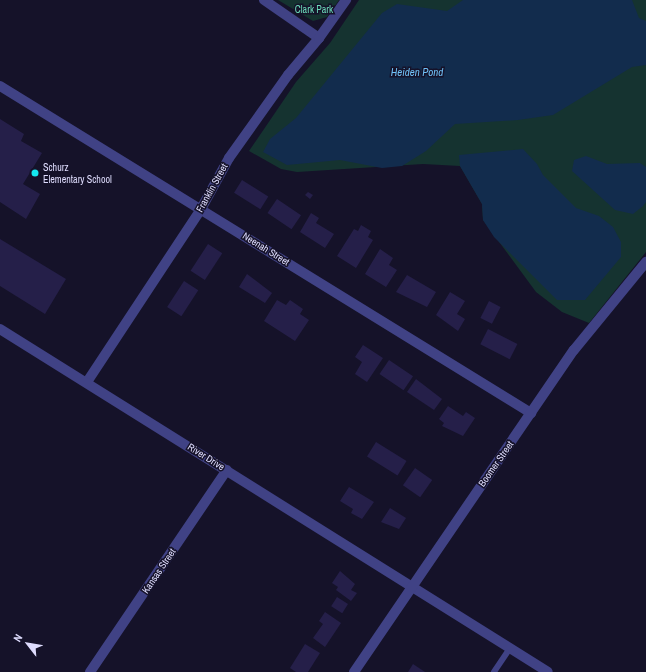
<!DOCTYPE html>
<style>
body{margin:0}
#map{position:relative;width:646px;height:672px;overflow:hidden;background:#151229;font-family:"Archivo Narrow",sans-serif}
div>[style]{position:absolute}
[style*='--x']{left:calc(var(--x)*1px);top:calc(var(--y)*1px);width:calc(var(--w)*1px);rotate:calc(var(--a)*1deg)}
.green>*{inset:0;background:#153330}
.water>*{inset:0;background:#122c4d}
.building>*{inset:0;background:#251f49;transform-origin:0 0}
.service>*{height:5.5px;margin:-2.75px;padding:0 2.75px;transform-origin:2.75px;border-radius:2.75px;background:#404285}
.minor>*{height:10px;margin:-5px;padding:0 5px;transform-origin:5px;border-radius:5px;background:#404285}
.tertiary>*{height:10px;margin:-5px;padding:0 5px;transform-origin:5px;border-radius:5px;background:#404285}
.dots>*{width:11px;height:11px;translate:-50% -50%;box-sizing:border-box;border:2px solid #151229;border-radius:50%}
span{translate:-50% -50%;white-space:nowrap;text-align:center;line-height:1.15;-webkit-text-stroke:3px #151229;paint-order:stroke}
.park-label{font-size:10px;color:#6bdab8}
.poi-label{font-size:10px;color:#dedcfd}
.left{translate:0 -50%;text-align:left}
.street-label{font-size:10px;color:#dedcfd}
.water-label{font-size:11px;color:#70c1f7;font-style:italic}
.north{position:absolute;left:8px;top:624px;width:40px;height:40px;-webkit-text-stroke:3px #151229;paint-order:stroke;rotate:301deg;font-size:11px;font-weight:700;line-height:16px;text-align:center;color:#dedcfd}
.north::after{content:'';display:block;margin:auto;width:14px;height:18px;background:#dedcfd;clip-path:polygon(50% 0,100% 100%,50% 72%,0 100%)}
</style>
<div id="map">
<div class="green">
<div style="clip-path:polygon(278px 0,339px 0,327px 17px,313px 21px)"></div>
<div style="clip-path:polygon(359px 0,646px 0,646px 252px,589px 323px,562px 312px,536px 292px,483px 220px,482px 204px,460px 166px,423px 164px,297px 172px,281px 169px,249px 151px,296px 82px,330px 43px)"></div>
</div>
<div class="water">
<div style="clip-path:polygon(463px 0,632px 0,639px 18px,646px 21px,646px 65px,632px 67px,553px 115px,518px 120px,455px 124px,426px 151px,402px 166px,382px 168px,340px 160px,287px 165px,263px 152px,270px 139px,296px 118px,382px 13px,397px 4px,447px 11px)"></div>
<div style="clip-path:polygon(523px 149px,537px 164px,543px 175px,576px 208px,599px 216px,613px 227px,621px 242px,621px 257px,585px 300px,557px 300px,494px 237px,483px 220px,482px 204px,460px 166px,459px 155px)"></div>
<div style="clip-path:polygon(586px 156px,607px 164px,640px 163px,646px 167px,646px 202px,643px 206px,633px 214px,615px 210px,572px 171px,574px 160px)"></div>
</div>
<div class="building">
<div style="clip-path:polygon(0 119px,24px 134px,21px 141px,42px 153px,23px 184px,40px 194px,26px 219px,0 202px)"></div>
<div style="left:242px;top:180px;width:31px;height:15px;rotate:32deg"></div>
<div style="clip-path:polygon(308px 192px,313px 195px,310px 199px,305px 195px)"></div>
<div style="left:277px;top:199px;width:29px;height:17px;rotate:34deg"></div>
<div style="clip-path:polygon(311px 213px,319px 218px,316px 223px,334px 234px,325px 248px,300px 232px)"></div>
<div style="clip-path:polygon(361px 225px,371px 231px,368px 237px,373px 240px,356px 268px,337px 256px,354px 229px,358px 231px)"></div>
<div style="clip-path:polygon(0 239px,66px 279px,45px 314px,0 286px)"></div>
<div style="left:208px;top:244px;width:17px;height:32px;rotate:33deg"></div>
<div style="clip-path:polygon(380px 249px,393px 258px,389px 265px,397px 270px,386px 287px,365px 274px)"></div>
<div style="clip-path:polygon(247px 274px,272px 293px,265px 303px,239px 287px)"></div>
<div style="clip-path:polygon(407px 275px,436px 292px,427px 307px,396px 292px)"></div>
<div style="left:184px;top:281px;width:17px;height:31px;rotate:33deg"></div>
<div style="clip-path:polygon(450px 292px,465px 301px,457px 314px,465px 319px,458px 331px,436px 315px)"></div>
<div style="clip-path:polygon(277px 300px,286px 305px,290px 300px,303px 309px,300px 314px,309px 320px,295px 341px,264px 321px)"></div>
<div style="left:489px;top:301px;width:13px;height:19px;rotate:27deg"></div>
<div style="left:488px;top:329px;width:33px;height:17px;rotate:27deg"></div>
<div style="clip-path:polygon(363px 345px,383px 358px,367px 382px,355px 374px,362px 362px,355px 357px)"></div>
<div style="left:389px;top:360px;width:29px;height:17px;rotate:34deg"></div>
<div style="clip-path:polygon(416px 379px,442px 399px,434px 410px,407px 392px)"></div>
<div style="clip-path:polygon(448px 406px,463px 416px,466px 412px,475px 418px,463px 436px,442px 426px,444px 423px,439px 419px)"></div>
<div style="left:376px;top:442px;width:36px;height:17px;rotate:32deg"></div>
<div style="left:415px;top:468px;width:21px;height:21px;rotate:35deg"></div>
<div style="clip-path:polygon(349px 487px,374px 502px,362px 519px,351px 513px,353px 509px,340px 501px)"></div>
<div style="clip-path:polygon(390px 508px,406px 518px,399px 529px,381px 522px)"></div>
<div style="clip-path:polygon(340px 571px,355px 584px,351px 590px,357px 593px,351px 601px,336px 590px,338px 587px,332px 583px)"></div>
<div style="left:337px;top:597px;width:13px;height:11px;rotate:32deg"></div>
<div style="clip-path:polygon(325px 612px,341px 623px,325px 647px,313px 638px,323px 624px,319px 621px)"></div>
<div style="clip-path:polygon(305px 644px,320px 653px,308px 672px,296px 672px,290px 668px)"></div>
<div style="clip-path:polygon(413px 664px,425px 672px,408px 672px)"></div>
</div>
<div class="service">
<div style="--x:494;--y:672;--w:29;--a:-56"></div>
</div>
<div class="minor">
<div style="--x:264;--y:0;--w:67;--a:34.6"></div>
<div style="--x:0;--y:86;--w:624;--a:31.63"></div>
<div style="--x:87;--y:382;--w:207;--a:-56.6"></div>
<div style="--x:201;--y:209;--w:58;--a:-61.2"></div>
<div style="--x:229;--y:158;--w:102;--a:-54.6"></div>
<div style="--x:288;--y:75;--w:48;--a:-50"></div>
<div style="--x:319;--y:38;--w:47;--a:-54.6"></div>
<div style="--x:90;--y:672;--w:244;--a:-55.9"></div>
</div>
<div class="tertiary">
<div style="--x:0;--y:329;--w:646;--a:32.04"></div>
<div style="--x:354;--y:672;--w:390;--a:-55.7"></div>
<div style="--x:574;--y:350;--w:114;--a:-50.7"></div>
</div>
<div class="dots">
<div style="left:35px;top:173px;background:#14e9f1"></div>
</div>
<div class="park-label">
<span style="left:314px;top:10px">Clark Park</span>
</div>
<div class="poi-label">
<span class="left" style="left:43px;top:173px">Schurz<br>Elementary School</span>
</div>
<div class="street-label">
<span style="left:212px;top:188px;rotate:-61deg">Franklin Street</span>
<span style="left:266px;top:249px;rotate:32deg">Neenah Street</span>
<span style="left:206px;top:457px;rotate:32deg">River Drive</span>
<span style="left:496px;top:464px;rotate:-55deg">Boomer Street</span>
<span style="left:159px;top:571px;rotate:-56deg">Kansas Street</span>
</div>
<div class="water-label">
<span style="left:417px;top:72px">Heiden Pond</span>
</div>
<div class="north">N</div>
</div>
